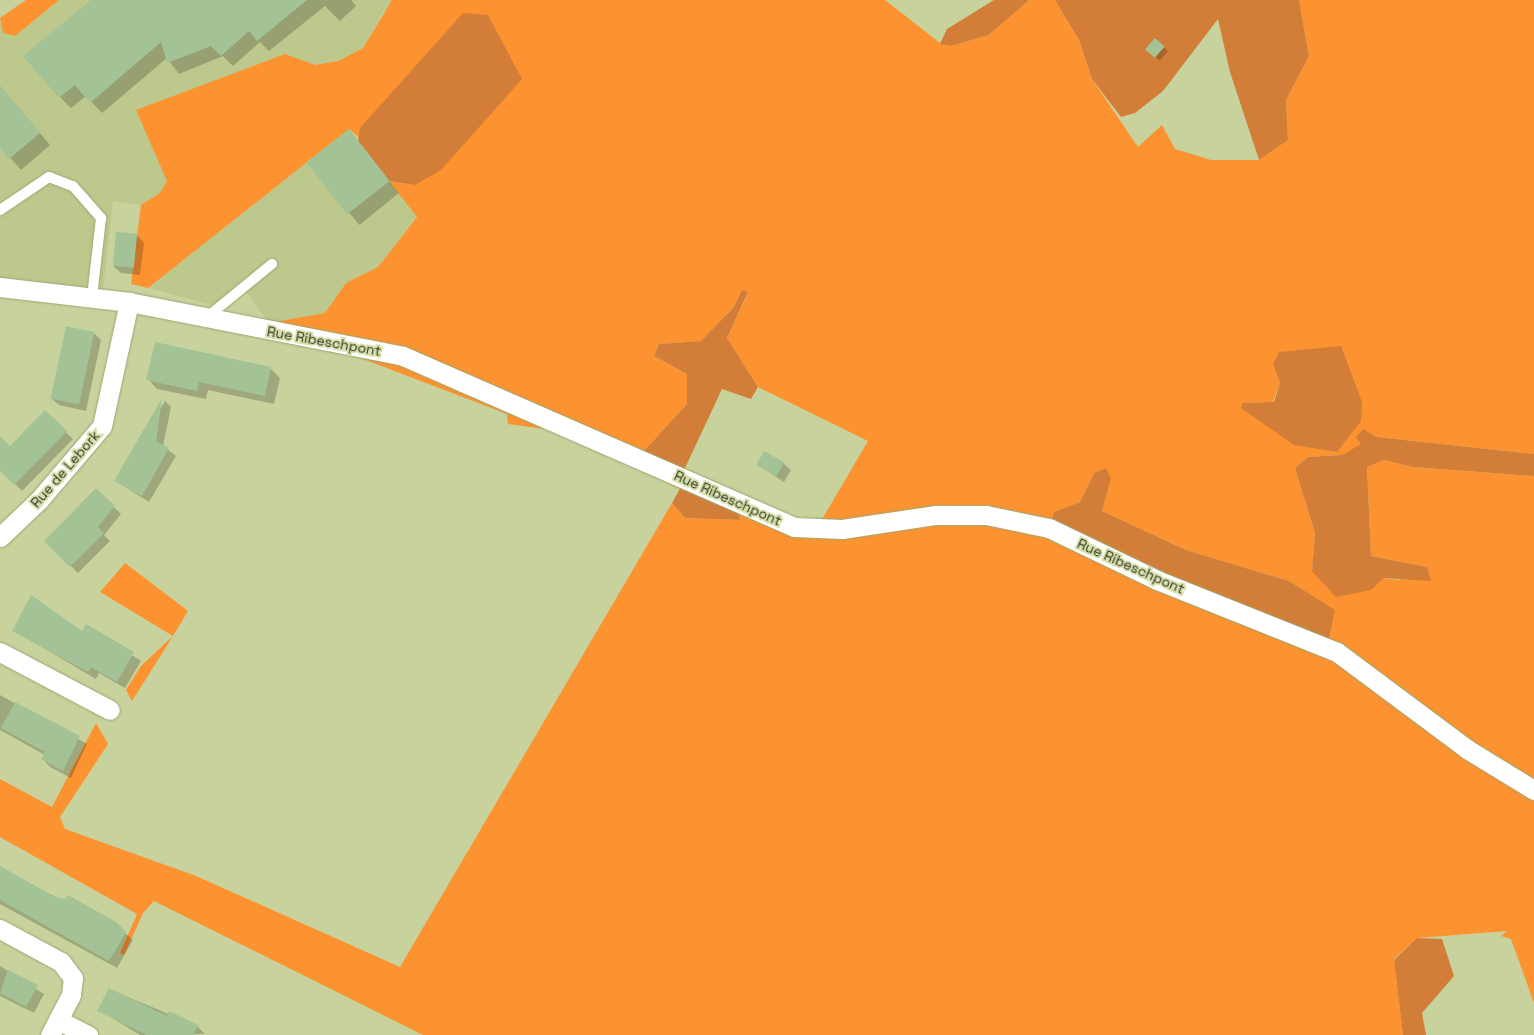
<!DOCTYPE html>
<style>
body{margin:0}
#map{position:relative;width:1534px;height:1035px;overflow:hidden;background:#c7d29d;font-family:"Space Grotesk",sans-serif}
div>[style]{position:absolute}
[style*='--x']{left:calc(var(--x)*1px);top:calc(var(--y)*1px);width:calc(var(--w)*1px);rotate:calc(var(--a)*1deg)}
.built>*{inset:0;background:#bcc88c}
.green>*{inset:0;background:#fd9230}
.forest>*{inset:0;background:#d27e38}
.shadow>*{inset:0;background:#0003;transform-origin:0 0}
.building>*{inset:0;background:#a3c397;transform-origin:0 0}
.roads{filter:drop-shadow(0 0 1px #9da774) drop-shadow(0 0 1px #9da774)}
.lane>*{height:10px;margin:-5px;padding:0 5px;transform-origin:5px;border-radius:5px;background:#fff}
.street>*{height:19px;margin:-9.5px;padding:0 9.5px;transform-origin:9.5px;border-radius:9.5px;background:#fff}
span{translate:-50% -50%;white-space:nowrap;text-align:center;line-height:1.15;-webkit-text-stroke:4px #d4dfaa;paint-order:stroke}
.street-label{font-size:14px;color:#343923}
</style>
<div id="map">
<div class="built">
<div style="clip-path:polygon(59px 0,398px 0,383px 12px,363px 48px,338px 61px,315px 65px,167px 181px,160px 193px,141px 205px,113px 201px,102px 298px,0 287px,0 20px,3px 33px,15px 36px)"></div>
<div style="clip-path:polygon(349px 129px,417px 216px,378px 267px,346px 283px,325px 313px,269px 323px,243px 288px,219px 307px,148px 288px)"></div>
</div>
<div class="green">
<div style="clip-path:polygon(26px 0,59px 0,15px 36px,3px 33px,0 18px)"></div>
<div style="clip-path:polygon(evenodd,392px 0,885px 0,940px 43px,951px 46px,989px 35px,1029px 0,1055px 0,1079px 40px,1092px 79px,1138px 147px,1162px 125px,1175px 149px,1211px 160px,1259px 160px,1288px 140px,1286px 100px,1309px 56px,1299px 0,1534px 0,1534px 454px,1377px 437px,1363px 429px,1362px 444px,1342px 455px,1308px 457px,1295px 468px,1315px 533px,1312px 571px,1371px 590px,1383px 578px,1399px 580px,1427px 567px,1371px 556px,1367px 467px,1384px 460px,1413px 467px,1534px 476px,1534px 785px,1514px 776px,1329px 639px,1334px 610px,1289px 581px,1186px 550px,1102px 511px,1111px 479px,1094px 473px,1080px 502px,1054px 512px,1243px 626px,1319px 647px,1534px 797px,1534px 1003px,1511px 939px,1501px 936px,1507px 931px,1417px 938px,1394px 959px,1403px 1035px,423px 1035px,154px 901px,143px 913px,124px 955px,120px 953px,137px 914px,0 837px,0 779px,52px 807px,96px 723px,108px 744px,60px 817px,65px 829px,196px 876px,400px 967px,672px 503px,685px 518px,740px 520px,685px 480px,680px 489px,553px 430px,508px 424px,507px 414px,269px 323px,325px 313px,346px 283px,378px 267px,417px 217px,389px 181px,415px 185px,349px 129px,148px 288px,131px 284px,141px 205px,160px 193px,167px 181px,136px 110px,285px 54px,315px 65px,338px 61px,363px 48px,392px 0,742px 290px,748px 293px,727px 338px,758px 387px,868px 441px,821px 521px,796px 519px,758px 506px,644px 451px,687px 404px,687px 374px,654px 356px,659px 344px,701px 341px,733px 308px,742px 290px,392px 0,1273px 364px,1337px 452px,1243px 403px,1273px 402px,1280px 383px,1273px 364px)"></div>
<div style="clip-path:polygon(125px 563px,188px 611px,173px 636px,132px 701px,126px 690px,141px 666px,173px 636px,100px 592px)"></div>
</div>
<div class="forest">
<div style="clip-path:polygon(994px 0,1029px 0,989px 35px,951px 46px,940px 44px,947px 29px)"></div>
<div style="clip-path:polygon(1055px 0,1299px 0,1309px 56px,1286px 100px,1288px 140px,1259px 160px,1230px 72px,1218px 19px,1163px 91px,1135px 113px,1121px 117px,1092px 79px,1079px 40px)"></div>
<div style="clip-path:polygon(463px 13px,488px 15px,522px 79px,441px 170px,415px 185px,389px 181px,358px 141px,360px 128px)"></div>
<div style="clip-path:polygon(742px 290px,748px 292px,727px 338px,758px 387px,751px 399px,722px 389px,685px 468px,678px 469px,644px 451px,687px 404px,687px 374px,654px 356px,659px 344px,701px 341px,733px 308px)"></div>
<div style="clip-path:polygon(1341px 346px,1362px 402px,1361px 421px,1337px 452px,1294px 445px,1241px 408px,1242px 403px,1274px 402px,1280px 383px,1273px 364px,1279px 352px)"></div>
<div style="clip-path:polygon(1363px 429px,1377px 437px,1534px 454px,1534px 476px,1413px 467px,1384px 460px,1367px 467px,1371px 556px,1427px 567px,1431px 581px,1384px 578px,1371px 590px,1336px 597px,1312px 571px,1315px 533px,1295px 468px,1308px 457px,1342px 455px,1361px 444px,1356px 437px)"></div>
<div style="clip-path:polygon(1106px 468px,1111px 479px,1102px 511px,1186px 550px,1289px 581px,1335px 610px,1329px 639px,1297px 632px,1278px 639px,1243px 626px,1049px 528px,1054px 512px,1080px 502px,1094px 473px)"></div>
<div style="clip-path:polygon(685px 480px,737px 505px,740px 520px,685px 518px,672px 503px)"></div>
<div style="clip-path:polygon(1417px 938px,1442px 939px,1454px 976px,1422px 1013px,1426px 1035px,1403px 1035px,1394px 960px)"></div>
</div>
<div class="shadow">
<div style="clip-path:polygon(93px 0,351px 0,356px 6px,340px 21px,325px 6px,269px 51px,260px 42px,233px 66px,223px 56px,179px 74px,167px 58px,102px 113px,86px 96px,71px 108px,60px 97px)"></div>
<div style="left:1155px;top:39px;width:18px;height:13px;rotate:43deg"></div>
<div style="clip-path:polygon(0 86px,50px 145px,21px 170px,0 146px)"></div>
<div style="left:348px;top:130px;width:81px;height:51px;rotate:51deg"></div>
<div style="clip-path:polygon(137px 235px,144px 243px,140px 275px,121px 273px,113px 266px)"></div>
<div style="clip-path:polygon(67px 327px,94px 333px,101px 340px,86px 411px,59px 405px,51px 398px)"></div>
<div style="clip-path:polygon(270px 368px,280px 378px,274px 404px,208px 390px,206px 399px,157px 389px,148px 379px)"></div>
<div style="clip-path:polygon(165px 401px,171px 407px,163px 446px,176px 456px,149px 502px,116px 481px)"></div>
<div style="clip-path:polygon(45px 412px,73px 439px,22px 491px,0 469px,0 449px,10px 448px)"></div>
<div style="clip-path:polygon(783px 463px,791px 470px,784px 482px,758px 465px)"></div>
<div style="clip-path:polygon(96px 490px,121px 514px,104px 535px,110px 541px,78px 573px,46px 541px)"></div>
<div style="clip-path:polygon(86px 626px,141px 661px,125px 688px,99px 673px,96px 679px,13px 630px,82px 633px)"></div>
<div style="clip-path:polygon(0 695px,87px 744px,71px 778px,50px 767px,43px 759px,45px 755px,0 730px)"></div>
<div style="clip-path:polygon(0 868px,125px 933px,133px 940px,117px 968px,0 904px)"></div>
<div style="clip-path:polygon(0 966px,44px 994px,34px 1013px,0 996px)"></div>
<div style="clip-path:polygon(109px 989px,197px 1026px,205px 1034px,140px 1035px,99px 1010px)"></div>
</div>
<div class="building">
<div style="clip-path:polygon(91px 0,307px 0,257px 41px,249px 31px,221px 56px,211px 46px,167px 63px,161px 42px,90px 103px,75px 85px,59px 98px,23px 56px)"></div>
<div style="left:1155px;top:38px;width:13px;height:15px;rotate:42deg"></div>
<div style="clip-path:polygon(0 86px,40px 133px,9px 159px,0 148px)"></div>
<div style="left:349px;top:129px;width:66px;height:54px;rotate:52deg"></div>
<div style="left:116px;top:232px;width:21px;height:34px;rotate:5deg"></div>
<div style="left:66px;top:326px;width:29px;height:74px;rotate:12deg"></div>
<div style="clip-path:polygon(155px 342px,271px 367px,265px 396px,199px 382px,197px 391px,146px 380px)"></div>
<div style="clip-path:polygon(162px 398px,156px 441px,169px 448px,142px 496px,114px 481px)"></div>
<div style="clip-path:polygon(45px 410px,67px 431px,14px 485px,0 471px,0 436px,10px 446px)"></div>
<div style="left:764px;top:451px;width:23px;height:16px;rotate:29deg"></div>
<div style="clip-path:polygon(96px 488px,115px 506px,98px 527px,104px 533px,70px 567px,44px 541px)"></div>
<div style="clip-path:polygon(31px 595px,82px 631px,86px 624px,134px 652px,117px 682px,91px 667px,88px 672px,12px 631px)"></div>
<div style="clip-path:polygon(15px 702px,80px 736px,63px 771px,41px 759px,45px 752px,1px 728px)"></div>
<div style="clip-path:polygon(0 866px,53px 896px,65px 899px,68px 895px,116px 922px,126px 932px,109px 961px,0 900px)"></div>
<div style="clip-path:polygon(8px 970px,38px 985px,26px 1007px,0 993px)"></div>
<div style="clip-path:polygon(109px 988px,167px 1016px,169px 1011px,198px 1025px,193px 1035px,147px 1035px,97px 1011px)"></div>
</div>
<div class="roads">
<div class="lane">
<div style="--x:0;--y:210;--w:59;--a:-34"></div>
<div style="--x:49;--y:177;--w:26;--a:21"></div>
<div style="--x:73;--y:186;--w:43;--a:48.8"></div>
<div style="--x:101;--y:218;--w:80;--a:96.5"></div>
<div style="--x:207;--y:317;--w:84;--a:-39.2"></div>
</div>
<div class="street">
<div style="--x:0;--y:287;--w:130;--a:6.6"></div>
<div style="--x:129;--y:302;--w:279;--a:11.1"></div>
<div style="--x:403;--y:356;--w:427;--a:23.6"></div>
<div style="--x:794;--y:527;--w:48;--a:2.4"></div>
<div style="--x:842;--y:529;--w:95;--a:-8.5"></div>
<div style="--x:936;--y:515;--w:50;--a:0"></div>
<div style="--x:986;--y:515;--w:64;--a:11.7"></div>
<div style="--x:1049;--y:528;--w:120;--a:25.7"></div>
<div style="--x:1157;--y:580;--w:194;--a:21.8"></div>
<div style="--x:1337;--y:652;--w:162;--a:36.7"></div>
<div style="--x:1467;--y:749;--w:79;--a:31.5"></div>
<div style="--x:0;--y:537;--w:54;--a:-43.5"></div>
<div style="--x:39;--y:500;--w:97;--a:-49.6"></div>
<div style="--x:102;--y:426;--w:127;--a:-77.7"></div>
<div style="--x:0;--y:652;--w:124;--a:27.8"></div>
<div style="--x:0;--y:929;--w:69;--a:28.4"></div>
<div style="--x:61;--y:962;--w:20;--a:53"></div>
<div style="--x:73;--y:978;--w:17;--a:97"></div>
<div style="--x:71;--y:995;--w:45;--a:117.7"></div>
<div style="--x:58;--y:1020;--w:34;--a:27"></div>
</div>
</div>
<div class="street-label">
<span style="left:324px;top:341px;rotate:10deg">Rue Ribeschpont</span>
<span style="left:65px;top:469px;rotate:-49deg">Rue de Lebork</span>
<span style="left:728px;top:498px;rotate:24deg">Rue Ribeschpont</span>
<span style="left:1131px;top:566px;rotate:24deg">Rue Ribeschpont</span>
</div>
</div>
